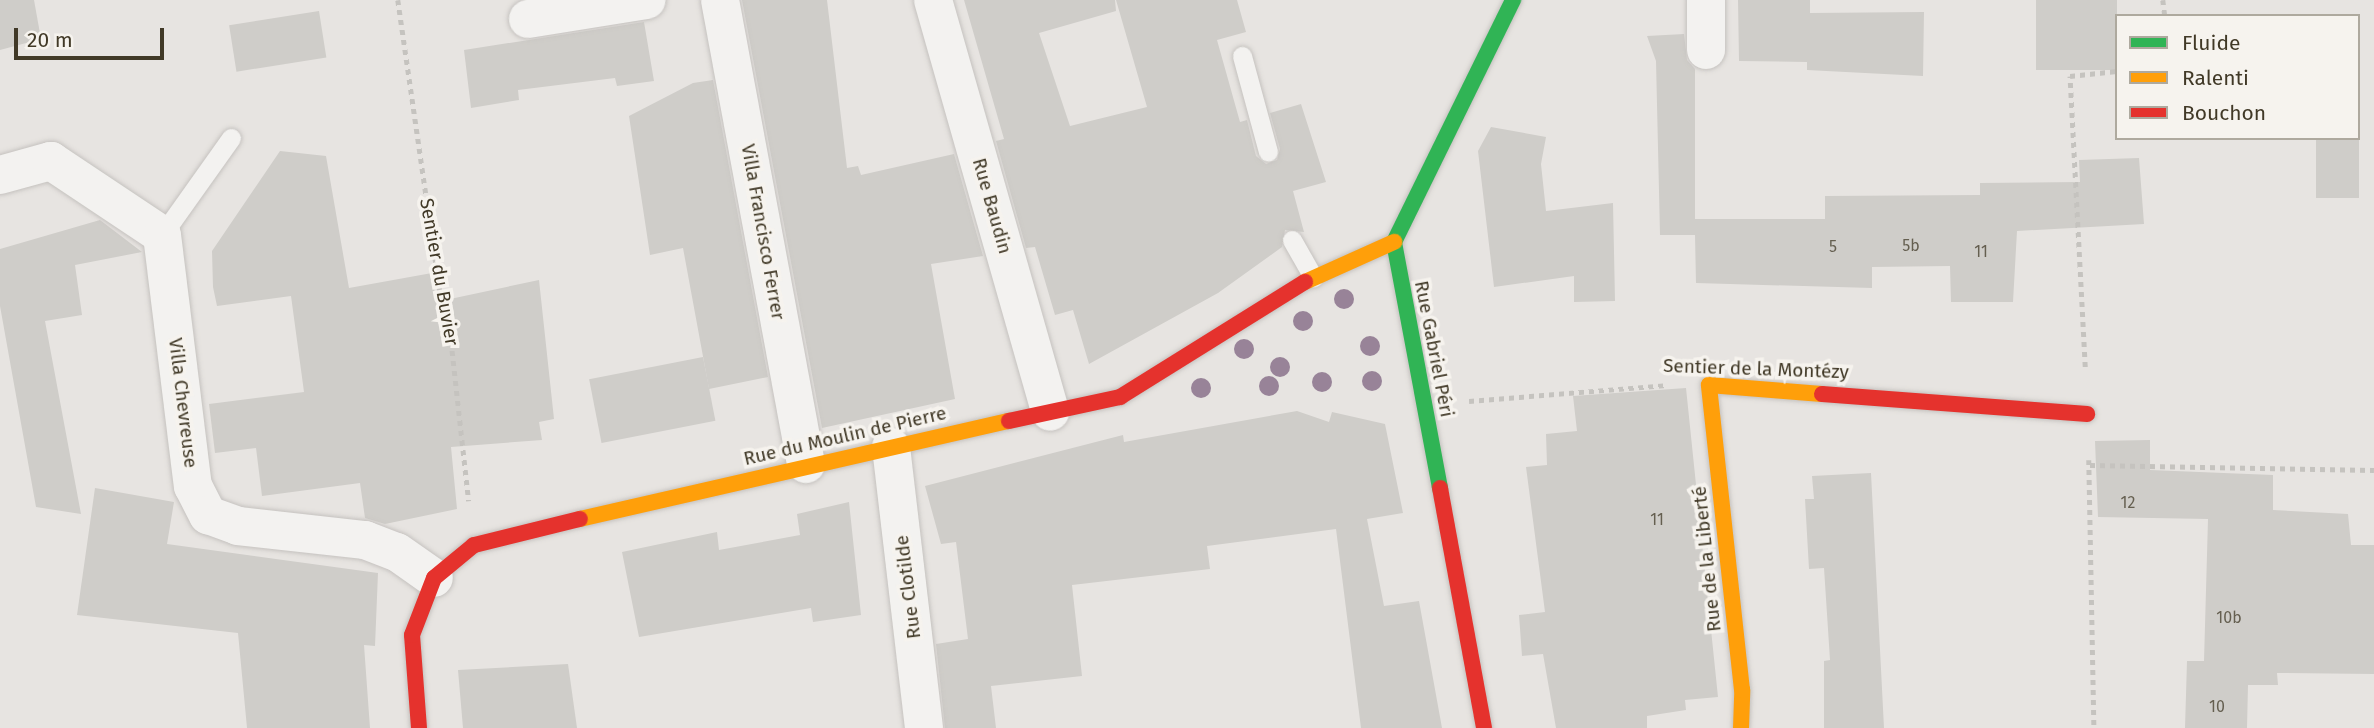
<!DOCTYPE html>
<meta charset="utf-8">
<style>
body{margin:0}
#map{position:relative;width:2374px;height:728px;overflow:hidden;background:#e7e4e1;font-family:"Fira Sans",sans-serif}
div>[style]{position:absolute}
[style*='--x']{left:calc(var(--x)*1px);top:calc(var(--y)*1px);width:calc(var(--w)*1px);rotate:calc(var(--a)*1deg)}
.building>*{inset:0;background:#cfcdc9;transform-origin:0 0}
.path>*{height:4.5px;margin-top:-2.25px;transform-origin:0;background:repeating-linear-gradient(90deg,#c5c3bf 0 5px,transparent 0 10px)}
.roads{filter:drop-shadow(0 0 2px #c5c2bf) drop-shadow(0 0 2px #c5c2bf)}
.lane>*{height:19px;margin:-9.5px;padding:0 9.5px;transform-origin:9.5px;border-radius:9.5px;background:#f3f2f0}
.street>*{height:38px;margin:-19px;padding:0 19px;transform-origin:19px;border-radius:19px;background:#f3f2f0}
.fast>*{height:16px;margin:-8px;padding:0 8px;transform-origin:8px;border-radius:8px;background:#30b455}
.slow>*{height:16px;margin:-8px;padding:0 8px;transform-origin:8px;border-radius:8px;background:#ff9f0a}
.jam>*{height:16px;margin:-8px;padding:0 8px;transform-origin:8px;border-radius:8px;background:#e5322d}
.trees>*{width:20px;height:20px;margin:-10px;border-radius:50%;background:#988398}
span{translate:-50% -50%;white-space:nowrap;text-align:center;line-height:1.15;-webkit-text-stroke:7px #f6f3ee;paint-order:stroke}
.number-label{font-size:16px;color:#655f50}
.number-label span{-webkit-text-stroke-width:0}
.street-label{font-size:19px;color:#413927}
.legend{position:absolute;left:2115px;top:14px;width:245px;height:126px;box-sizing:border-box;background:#f6f3ee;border:2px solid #aea99e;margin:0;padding:9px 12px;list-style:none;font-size:21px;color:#413927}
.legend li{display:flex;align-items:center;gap:14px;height:35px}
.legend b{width:35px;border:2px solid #aea99e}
.scale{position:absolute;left:14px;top:28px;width:150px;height:32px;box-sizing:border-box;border:4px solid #413927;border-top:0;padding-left:9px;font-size:21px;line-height:24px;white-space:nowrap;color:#413927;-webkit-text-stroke:5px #f6f3ee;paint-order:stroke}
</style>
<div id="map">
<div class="building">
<div style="clip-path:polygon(0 0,34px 0,41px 39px,0 50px)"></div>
<div style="clip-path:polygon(742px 0,827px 0,847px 168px,858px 166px,861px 175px,954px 154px,983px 256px,931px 264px,955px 399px,822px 428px)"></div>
<div style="clip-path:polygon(964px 0,1115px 0,1116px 11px,1039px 33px,1070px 126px,1147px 107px,1116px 0,1237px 0,1246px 32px,1217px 40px,1240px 122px,1247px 120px,1256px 156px,1266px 164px,1277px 160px,1280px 149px,1270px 113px,1301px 104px,1326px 182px,1293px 191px,1304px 232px,1285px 230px,1282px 247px,1218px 293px,1089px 364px,1073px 310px,1055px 315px,1035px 247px,1026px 248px,996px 141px,1004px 139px)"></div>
<div style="clip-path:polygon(1738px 0,1810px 0,1810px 13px,1924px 12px,1923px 76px,1807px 70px,1807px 62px,1739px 61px)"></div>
<div style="left:2036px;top:0;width:81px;height:70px"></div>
<div style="left:319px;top:11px;width:47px;height:91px;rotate:81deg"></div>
<div style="clip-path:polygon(644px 22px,654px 81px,617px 86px,615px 78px,518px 90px,519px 100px,471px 108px,464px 50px)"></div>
<div style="clip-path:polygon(1684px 34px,1687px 60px,1695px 69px,1695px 219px,1825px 219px,1825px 196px,1980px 195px,1980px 183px,2080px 182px,2079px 160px,2139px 158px,2144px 224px,2017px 231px,2013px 302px,1951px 302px,1950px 266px,1872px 267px,1872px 288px,1696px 283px,1695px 235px,1660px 235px,1656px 61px,1647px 36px)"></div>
<div style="clip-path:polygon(713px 80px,768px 377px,709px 389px,683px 248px,650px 255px,629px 116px,693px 83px)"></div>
<div style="clip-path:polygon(1491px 127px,1546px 137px,1541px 164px,1546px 211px,1613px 203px,1615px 301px,1574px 302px,1574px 276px,1494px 287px,1478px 151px)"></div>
<div style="left:2316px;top:138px;width:43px;height:60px"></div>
<div style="clip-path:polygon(280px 151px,326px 156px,349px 288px,432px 273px,436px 302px,539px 280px,554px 419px,539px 422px,542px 440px,451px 447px,457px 509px,385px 524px,365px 518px,360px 483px,262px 496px,256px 448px,215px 453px,209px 404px,304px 392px,291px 296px,217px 306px,213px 287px,212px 251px)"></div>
<div style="clip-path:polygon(100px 220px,142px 252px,75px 265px,82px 315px,45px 321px,81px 514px,36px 507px,0 306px,0 249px)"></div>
<div style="left:703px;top:357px;width:65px;height:116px;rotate:79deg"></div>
<div style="clip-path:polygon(1686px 388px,1718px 697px,1685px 700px,1686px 710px,1647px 716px,1647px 728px,1556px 728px,1543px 654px,1522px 656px,1519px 615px,1545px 612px,1526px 467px,1547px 465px,1546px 434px,1577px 431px,1573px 396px)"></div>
<div style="clip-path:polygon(1297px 411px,1329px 422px,1332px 412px,1385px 424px,1403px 513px,1367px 519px,1384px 606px,1419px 601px,1442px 728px,1361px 728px,1336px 529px,1207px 546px,1210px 569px,1072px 585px,1082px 676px,991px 686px,996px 728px,945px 728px,936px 644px,968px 639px,956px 542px,941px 544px,925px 486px,1123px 435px,1124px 442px)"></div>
<div style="clip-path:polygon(2150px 440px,2150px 470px,2273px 475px,2273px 510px,2348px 514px,2351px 545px,2374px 545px,2374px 674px,2277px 673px,2278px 685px,2248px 685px,2247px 728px,2185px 728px,2187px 661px,2204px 661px,2208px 519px,2098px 517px,2095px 441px)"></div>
<div style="clip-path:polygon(1871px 473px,1884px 728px,1824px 728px,1824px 661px,1830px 660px,1824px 568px,1809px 569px,1805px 499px,1814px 499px,1812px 476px)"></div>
<div style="clip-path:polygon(95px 488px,174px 502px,167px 544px,378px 573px,375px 646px,364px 645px,370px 728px,247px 728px,238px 633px,77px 615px)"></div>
<div style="clip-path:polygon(849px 502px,861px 615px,813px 622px,811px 608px,639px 637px,622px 552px,717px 532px,719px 550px,800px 535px,797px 514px)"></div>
<div style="clip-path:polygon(568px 664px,577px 728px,463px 728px,458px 670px)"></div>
</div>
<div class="path">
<div style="--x:398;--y:0;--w:302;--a:81.8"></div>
<div style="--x:441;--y:299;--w:23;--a:70"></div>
<div style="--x:449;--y:321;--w:181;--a:83.7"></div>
<div style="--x:2163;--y:0;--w:16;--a:83"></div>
<div style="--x:2085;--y:367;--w:291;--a:-93"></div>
<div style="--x:2070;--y:76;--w:47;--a:-6.1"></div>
<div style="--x:1469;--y:401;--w:198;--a:-4.6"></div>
<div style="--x:2089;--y:460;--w:268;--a:88.9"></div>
<div style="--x:2090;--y:465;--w:284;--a:1"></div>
</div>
<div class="roads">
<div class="lane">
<div style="--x:1242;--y:56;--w:99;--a:74.8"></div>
<div style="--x:162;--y:235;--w:119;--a:-54.6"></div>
<div style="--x:1292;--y:240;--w:43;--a:60.4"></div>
</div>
<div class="street">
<div style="--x:720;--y:0;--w:472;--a:79.5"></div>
<div style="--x:933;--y:0;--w:428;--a:74.1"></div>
<div style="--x:1706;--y:0;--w:50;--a:90"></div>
<div style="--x:528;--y:19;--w:120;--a:-9.1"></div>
<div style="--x:0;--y:175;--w:53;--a:-15.4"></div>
<div style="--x:51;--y:161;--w:133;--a:33.7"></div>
<div style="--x:162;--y:235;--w:253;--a:83"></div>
<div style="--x:193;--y:486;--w:33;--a:63"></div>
<div style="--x:208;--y:515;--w:32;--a:20"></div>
<div style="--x:238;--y:526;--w:128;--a:6.3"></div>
<div style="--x:365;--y:540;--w:34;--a:21"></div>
<div style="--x:397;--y:552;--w:45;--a:35.1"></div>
<div style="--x:891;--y:447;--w:283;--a:83.3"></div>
</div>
<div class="fast">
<div style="--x:1440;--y:488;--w:250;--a:-100.6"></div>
<div style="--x:1394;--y:242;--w:270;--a:-63.8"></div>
</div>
<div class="slow">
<div style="--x:1305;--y:282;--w:98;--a:-24.2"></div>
<div style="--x:580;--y:519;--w:440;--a:-12.9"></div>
<div style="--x:1741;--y:728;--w:38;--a:-88"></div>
<div style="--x:1742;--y:690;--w:307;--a:-96.2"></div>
<div style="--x:1709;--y:385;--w:113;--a:4.6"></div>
</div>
<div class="jam">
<div style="--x:1822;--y:394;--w:266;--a:4.3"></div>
<div style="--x:1009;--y:421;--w:114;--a:-12.2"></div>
<div style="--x:1120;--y:397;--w:218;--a:-31.9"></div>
<div style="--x:1440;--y:488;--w:244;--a:79.6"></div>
<div style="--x:419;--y:728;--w:93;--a:-94.3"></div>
<div style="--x:412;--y:635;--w:61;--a:-68.9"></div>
<div style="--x:434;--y:578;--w:52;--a:-39.5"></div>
<div style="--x:474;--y:545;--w:109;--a:-13.8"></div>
</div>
</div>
<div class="trees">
<div style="left:1344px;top:299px"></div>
<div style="left:1303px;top:321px"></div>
<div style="left:1370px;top:346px"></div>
<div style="left:1244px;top:349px"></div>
<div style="left:1280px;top:367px"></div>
<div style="left:1372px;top:381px"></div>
<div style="left:1322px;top:382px"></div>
<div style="left:1269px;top:386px"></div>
<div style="left:1201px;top:388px"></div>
</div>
<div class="number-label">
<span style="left:1911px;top:246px">5b</span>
<span style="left:1833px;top:247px">5</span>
<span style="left:1981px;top:252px">11</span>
<span style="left:2128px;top:503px">12</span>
<span style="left:1657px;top:520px">11</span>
<span style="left:2229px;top:618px">10b</span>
<span style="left:2217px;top:707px">10</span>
</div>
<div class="street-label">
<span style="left:992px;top:206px;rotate:74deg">Rue Baudin</span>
<span style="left:763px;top:232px;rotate:80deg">Villa Francisco Ferrer</span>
<span style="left:439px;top:272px;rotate:80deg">Sentier du Buvier</span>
<span style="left:1434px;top:349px;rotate:79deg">Rue Gabriel Péri</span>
<span style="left:1756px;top:369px;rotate:2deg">Sentier de la Montézy</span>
<span style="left:183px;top:403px;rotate:83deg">Villa Chevreuse</span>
<span style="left:845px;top:436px;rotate:-13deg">Rue du Moulin de Pierre</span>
<span style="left:1707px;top:559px;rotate:-96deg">Rue de la Liberté</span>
<span style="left:908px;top:587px;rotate:-97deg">Rue Clotilde</span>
</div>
<ul class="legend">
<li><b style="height:9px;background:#30b455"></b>Fluide</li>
<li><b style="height:9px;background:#ff9f0a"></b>Ralenti</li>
<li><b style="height:9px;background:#e5322d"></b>Bouchon</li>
</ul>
<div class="scale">20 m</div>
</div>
